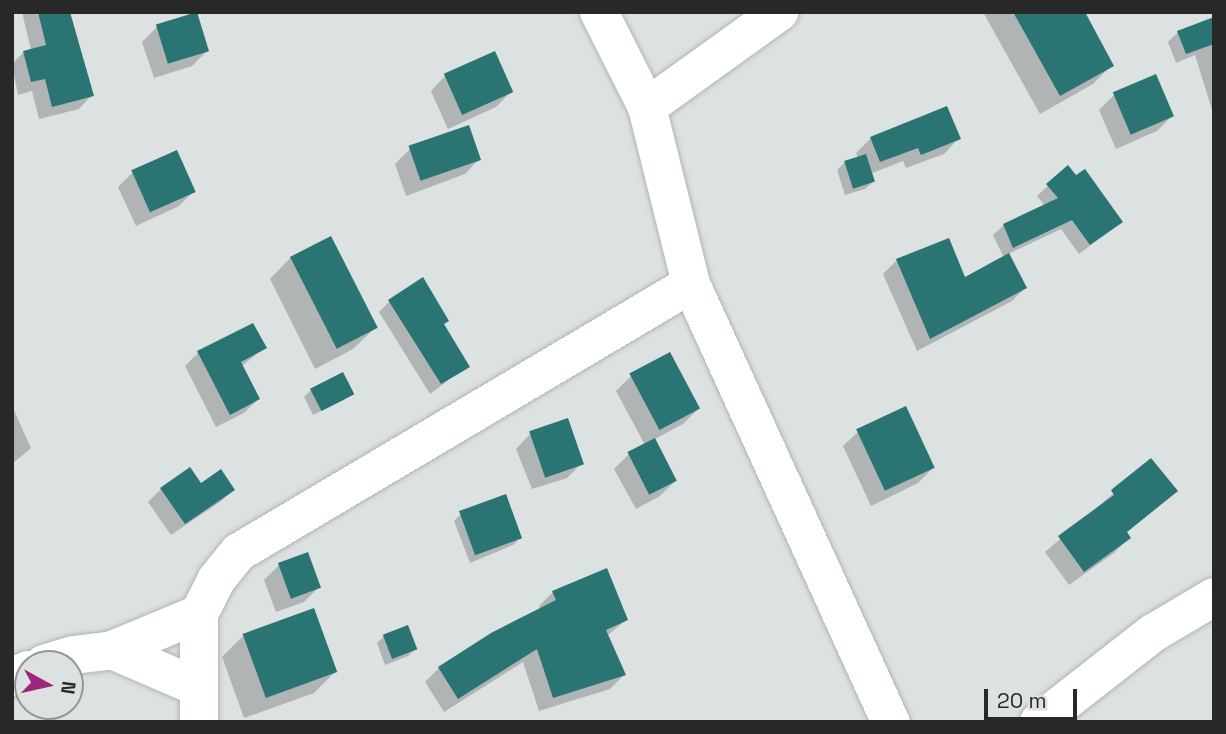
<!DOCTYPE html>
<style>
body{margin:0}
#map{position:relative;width:1226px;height:734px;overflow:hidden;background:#dce1e1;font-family:"Space Grotesk",sans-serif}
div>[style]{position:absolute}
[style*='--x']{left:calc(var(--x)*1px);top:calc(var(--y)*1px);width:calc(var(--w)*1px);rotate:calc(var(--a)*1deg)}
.shadow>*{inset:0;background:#0003}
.building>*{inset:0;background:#2a7573;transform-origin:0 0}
.roads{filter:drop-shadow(0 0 2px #b0b4b4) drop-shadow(0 0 2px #b0b4b4)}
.minor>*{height:38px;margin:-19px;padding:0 19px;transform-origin:19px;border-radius:19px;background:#fff}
span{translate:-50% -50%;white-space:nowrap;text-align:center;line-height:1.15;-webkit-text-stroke:7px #dce1e1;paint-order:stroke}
.frame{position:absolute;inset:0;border:14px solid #272929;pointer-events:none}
.north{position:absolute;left:14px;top:650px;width:70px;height:70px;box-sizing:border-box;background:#dce1e1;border:2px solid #949797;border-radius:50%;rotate:98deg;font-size:19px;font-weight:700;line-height:28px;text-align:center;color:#272929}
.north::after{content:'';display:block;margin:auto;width:24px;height:32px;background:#9f257d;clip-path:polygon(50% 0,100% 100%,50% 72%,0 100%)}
.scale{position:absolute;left:984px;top:689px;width:93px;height:32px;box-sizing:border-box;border:4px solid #272929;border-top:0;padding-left:9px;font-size:21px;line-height:24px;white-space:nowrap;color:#272929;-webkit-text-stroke:5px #dce1e1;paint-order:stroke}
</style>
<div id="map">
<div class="shadow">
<div style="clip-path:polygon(22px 12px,68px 12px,92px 95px,79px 109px,39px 119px,32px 91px,18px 95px,12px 64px,24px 52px,31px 50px)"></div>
<div style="clip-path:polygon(983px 12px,1083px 12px,1112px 65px,1093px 84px,1040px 114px)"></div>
<div style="clip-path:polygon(1214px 19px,1214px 112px,1213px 113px,1195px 55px,1176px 63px,1168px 42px,1178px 32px)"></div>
<div style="clip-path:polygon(157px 27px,207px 51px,192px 66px,154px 78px,142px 42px)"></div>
<div style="clip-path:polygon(445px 76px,511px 92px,496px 107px,448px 129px,431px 91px)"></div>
<div style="clip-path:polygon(1114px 95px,1172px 116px,1157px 131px,1116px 149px,1099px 110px)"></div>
<div style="clip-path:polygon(871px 138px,958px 139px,944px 154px,906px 168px,903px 161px,870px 174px,873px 182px,865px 189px,845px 195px,837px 170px,844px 163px,858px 158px,856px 153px)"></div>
<div style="clip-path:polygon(410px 149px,479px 159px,465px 174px,406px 196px,395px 164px)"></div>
<div style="clip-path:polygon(1068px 167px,1121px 222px,1079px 254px,1061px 229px,1008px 254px,1025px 288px,1012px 301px,917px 351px,883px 274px,897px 260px,964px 279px,1004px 258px,993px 235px,1004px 225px,1045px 206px,1037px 196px)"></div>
<div style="clip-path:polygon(133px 172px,194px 191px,179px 206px,136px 226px,118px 187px)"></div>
<div style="clip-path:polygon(291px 257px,375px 328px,353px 349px,315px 369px,270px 279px)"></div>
<div style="clip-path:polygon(389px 302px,443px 325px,467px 366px,430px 394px,379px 312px)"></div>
<div style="clip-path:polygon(265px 347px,241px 367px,258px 399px,244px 413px,216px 427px,185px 366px,198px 353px)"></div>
<div style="clip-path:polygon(670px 355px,698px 409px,683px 424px,653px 440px,675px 481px,660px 496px,636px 509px,614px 469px,629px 454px,645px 445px,616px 391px,631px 376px)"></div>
<div style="clip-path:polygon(311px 390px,351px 393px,344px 400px,313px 415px,304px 397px)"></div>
<div style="clip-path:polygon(12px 406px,31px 448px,12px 464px)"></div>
<div style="clip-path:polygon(858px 432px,933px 468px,918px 483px,871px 506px,843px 446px)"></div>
<div style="clip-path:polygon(530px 434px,582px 463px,567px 478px,532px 489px,516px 449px)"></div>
<div style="clip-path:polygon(1151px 461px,1175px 491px,1126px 533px,1129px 538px,1114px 553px,1069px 585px,1045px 552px)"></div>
<div style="clip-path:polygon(200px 485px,233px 490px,220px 502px,171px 535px,148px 502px,161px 489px)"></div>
<div style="clip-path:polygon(461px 514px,520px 538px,513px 545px,470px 563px,454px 521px)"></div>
<div style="clip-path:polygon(279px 565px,319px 587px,304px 602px,276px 612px,264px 580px)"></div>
<div style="clip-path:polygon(553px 592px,626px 620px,607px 636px,624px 675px,610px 689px,539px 711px,523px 662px,444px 712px,425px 682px,439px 668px,540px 610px,539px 606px)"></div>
<div style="clip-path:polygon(244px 635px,335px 672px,314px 693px,244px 718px,222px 657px)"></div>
<div style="clip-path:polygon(384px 636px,415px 649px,408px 656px,385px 665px,377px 643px)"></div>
</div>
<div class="building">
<div style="clip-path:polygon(38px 12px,70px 12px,94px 96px,52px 107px,45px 79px,31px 82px,23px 51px,46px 45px)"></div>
<div style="left:197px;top:12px;width:41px;height:43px;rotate:73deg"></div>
<div style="clip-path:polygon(1013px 12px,1085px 12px,1114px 66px,1060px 96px)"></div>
<div style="clip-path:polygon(1214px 17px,1214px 44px,1186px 54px,1177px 31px)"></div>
<div style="left:495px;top:51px;width:45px;height:56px;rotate:66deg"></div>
<div style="left:1156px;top:74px;width:46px;height:47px;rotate:67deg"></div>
<div style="clip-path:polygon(947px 106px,961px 139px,921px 155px,918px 148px,880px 162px,870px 137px)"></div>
<div style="left:469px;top:125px;width:37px;height:64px;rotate:71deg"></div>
<div style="left:177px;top:150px;width:46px;height:50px;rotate:66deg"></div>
<div style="left:866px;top:154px;width:29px;height:23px;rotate:72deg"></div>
<div style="clip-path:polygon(1068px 165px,1076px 175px,1085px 169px,1123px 222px,1090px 245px,1072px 220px,1013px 248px,1003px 224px,1058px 198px,1046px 184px)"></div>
<div style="left:331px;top:236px;width:103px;height:46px;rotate:63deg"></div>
<div style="clip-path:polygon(949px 238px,965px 277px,1009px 253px,1027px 288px,930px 339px,896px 259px)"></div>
<div style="clip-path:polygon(423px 277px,449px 321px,444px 324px,470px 367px,441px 384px,388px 300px)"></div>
<div style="clip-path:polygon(253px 323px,267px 348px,241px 362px,260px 399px,230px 415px,197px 351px)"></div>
<div style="left:670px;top:352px;width:64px;height:46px;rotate:62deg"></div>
<div style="left:343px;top:372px;width:25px;height:37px;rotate:63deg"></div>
<div style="left:906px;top:406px;width:68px;height:55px;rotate:65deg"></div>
<div style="left:568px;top:418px;width:49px;height:41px;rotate:71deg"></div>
<div style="left:655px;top:438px;width:48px;height:31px;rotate:63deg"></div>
<div style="clip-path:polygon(1151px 458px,1178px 491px,1127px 532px,1131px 538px,1084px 572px,1058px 536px,1114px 495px,1111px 490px)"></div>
<div style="clip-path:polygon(190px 467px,201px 483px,221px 469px,235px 490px,185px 524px,160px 488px)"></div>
<div style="left:506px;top:494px;width:47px;height:50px;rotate:70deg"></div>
<div style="left:308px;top:552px;width:38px;height:32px;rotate:70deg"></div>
<div style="clip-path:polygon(607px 568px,628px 620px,606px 630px,626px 675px,553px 698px,537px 649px,458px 699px,438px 667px,491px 633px,556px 600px,552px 591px)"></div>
<div style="left:314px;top:608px;width:68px;height:76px;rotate:70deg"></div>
<div style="left:408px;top:625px;width:26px;height:27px;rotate:69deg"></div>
</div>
<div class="roads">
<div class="minor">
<div style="--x:599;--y:12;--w:106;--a:63.2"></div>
<div style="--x:647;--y:107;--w:182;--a:76"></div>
<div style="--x:691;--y:284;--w:482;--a:65.5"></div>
<div style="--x:647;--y:107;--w:163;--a:-35.7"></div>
<div style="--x:112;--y:650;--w:94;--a:-22.5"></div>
<div style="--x:44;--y:664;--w:31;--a:-17"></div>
<div style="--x:74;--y:655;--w:38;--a:-7"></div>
<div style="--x:112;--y:650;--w:94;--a:23.3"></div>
<div style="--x:12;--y:677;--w:17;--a:-24"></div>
<div style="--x:199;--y:722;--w:108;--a:-90"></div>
<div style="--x:199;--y:614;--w:38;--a:-63"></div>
<div style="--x:216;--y:580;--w:36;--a:-51"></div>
<div style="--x:239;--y:552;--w:525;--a:-30.66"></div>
<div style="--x:1039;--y:722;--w:145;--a:-38"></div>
<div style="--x:1153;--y:633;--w:71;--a:-30.5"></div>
</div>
</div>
<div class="frame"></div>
<div class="north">N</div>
<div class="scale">20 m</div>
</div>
